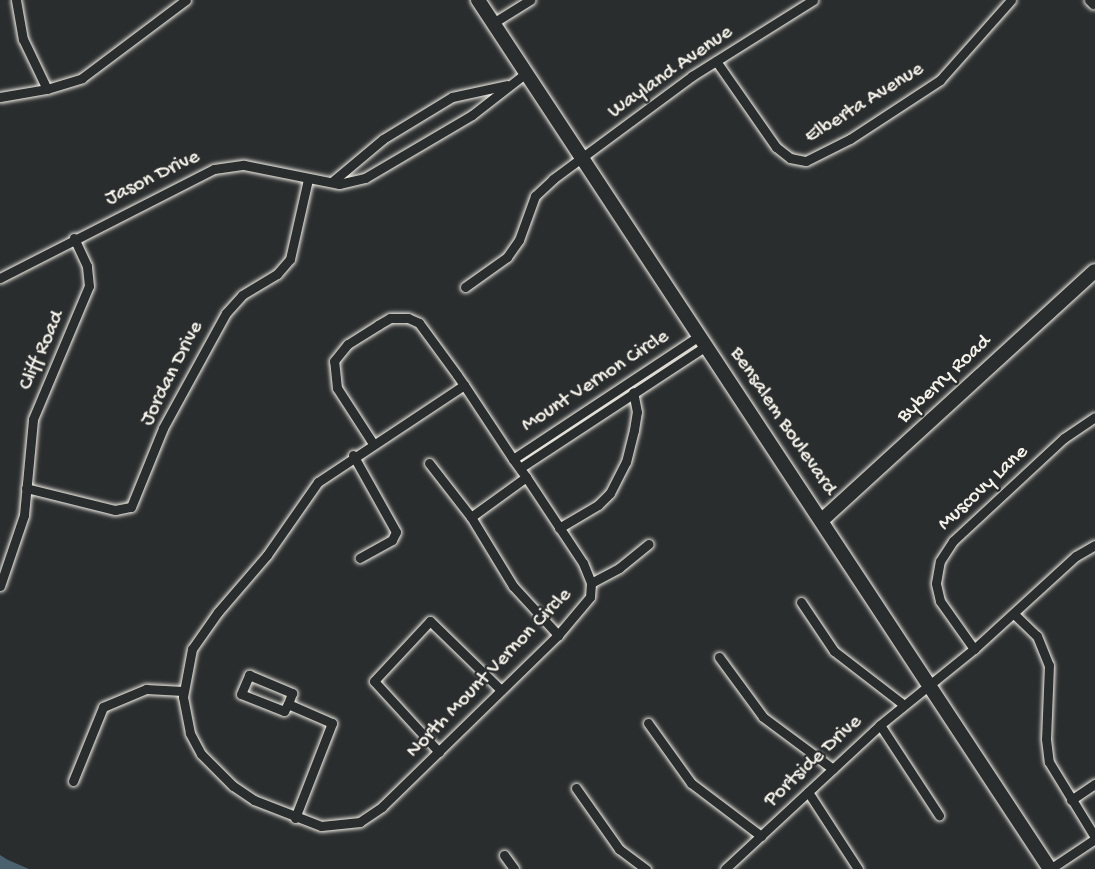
<!DOCTYPE html>
<style>
body{margin:0}
#map{position:relative;width:1095px;height:869px;overflow:hidden;background:#2a2d2e;font-family:"Gochi Hand",sans-serif}
div>[style]{position:absolute}
[style*='--x']{left:calc(var(--x)*1px);top:calc(var(--y)*1px);width:calc(var(--w)*1px);rotate:calc(var(--a)*1deg)}
.water>*{inset:0;background:#4a626e}
.roads{filter:drop-shadow(0 0 2px #f4f1e8) drop-shadow(0 0 2px #f4f1e8)}
.street>*{height:9px;margin:-4.5px;padding:0 4.5px;transform-origin:4.5px;border-radius:4.5px;background:#2a2d2e}
.secondary>*{height:14px;margin:-7px;padding:0 7px;transform-origin:7px;border-radius:7px;background:#2a2d2e}
span{translate:-50% -50%;white-space:nowrap;text-align:center;line-height:1.15;-webkit-text-stroke:4.5px #2a2d2e;paint-order:stroke}
.street-label{font-size:21px;color:#f4f1e8}
</style>
<div id="map">
<div class="water">
<div style="clip-path:polygon(0 855px,8px 860px,29px 869px,0 869px)"></div>
</div>
<div class="roads">
<div class="street">
<div style="--x:16;--y:0;--w:40;--a:80"></div>
<div style="--x:23;--y:39;--w:55;--a:64.4"></div>
<div style="--x:1089;--y:0;--w:6;--a:45"></div>
<div style="--x:493;--y:23;--w:44;--a:-31.9"></div>
<div style="--x:716;--y:61;--w:105;--a:55.1"></div>
<div style="--x:776;--y:147;--w:18;--a:38"></div>
<div style="--x:790;--y:158;--w:16;--a:11"></div>
<div style="--x:806;--y:161;--w:49;--a:-26.6"></div>
<div style="--x:850;--y:139;--w:108;--a:-33.2"></div>
<div style="--x:940;--y:80;--w:107;--a:-48.4"></div>
<div style="--x:0;--y:97;--w:48;--a:-9.7"></div>
<div style="--x:47;--y:89;--w:37;--a:-17"></div>
<div style="--x:82;--y:78;--w:130;--a:-36.9"></div>
<div style="--x:333;--y:181;--w:65;--a:-40"></div>
<div style="--x:383;--y:139;--w:81;--a:-31.3"></div>
<div style="--x:452;--y:97;--w:56;--a:-12.3"></div>
<div style="--x:0;--y:278;--w:240;--a:-27"></div>
<div style="--x:214;--y:169;--w:30;--a:-8"></div>
<div style="--x:244;--y:165;--w:97;--a:11.3"></div>
<div style="--x:339;--y:184;--w:27;--a:-13"></div>
<div style="--x:365;--y:178;--w:124;--a:-30.5"></div>
<div style="--x:472;--y:115;--w:68;--a:-37.9"></div>
<div style="--x:465;--y:287;--w:52;--a:-35.5"></div>
<div style="--x:507;--y:257;--w:21;--a:-55"></div>
<div style="--x:519;--y:240;--w:47;--a:-70"></div>
<div style="--x:535;--y:196;--w:25;--a:-43"></div>
<div style="--x:553;--y:179;--w:173;--a:-36.5"></div>
<div style="--x:692;--y:76;--w:143;--a:-32.1"></div>
<div style="--x:372;--y:442;--w:64;--a:-122.9"></div>
<div style="--x:337;--y:388;--w:27;--a:-96"></div>
<div style="--x:334;--y:361;--w:22;--a:-51"></div>
<div style="--x:348;--y:344;--w:36;--a:-32"></div>
<div style="--x:378;--y:325;--w:14;--a:-30"></div>
<div style="--x:390;--y:318;--w:18;--a:0"></div>
<div style="--x:408;--y:318;--w:12;--a:24"></div>
<div style="--x:419;--y:323;--w:64;--a:53.8"></div>
<div style="--x:457;--y:375;--w:12;--a:55"></div>
<div style="--x:464;--y:385;--w:89;--a:56.5"></div>
<div style="--x:513;--y:459;--w:22;--a:54"></div>
<div style="--x:526;--y:477;--w:103;--a:56.5"></div>
<div style="--x:583;--y:563;--w:22;--a:68"></div>
<div style="--x:591;--y:583;--w:14;--a:94"></div>
<div style="--x:590;--y:597;--w:50;--a:130.1"></div>
<div style="--x:558;--y:635;--w:246;--a:135.7"></div>
<div style="--x:382;--y:807;--w:27;--a:146"></div>
<div style="--x:360;--y:822;--w:39;--a:174"></div>
<div style="--x:321;--y:826;--w:72;--a:-158.8"></div>
<div style="--x:254;--y:800;--w:25;--a:-146"></div>
<div style="--x:233;--y:786;--w:45;--a:-135"></div>
<div style="--x:201;--y:754;--w:24;--a:-118"></div>
<div style="--x:190;--y:733;--w:37;--a:-101"></div>
<div style="--x:183;--y:697;--w:49;--a:-79.4"></div>
<div style="--x:192;--y:649;--w:45;--a:-54.9"></div>
<div style="--x:218;--y:612;--w:75;--a:-49.3"></div>
<div style="--x:267;--y:555;--w:89;--a:-55.1"></div>
<div style="--x:318;--y:482;--w:175;--a:-33.6"></div>
<div style="--x:353;--y:455;--w:88;--a:60.8"></div>
<div style="--x:396;--y:532;--w:9;--a:117"></div>
<div style="--x:392;--y:540;--w:37;--a:151"></div>
<div style="--x:513;--y:459;--w:223;--a:-33.5"></div>
<div style="--x:429;--y:463;--w:68;--a:52.1"></div>
<div style="--x:471;--y:517;--w:81;--a:58.7"></div>
<div style="--x:513;--y:586;--w:67;--a:47.4"></div>
<div style="--x:520;--y:468;--w:222;--a:-33.3"></div>
<div style="--x:26;--y:488;--w:92;--a:13.9"></div>
<div style="--x:115;--y:510;--w:16;--a:-11"></div>
<div style="--x:131;--y:507;--w:85;--a:-67.9"></div>
<div style="--x:163;--y:428;--w:131;--a:-61.3"></div>
<div style="--x:226;--y:313;--w:24;--a:-48"></div>
<div style="--x:242;--y:295;--w:41;--a:-31"></div>
<div style="--x:277;--y:274;--w:20;--a:-49"></div>
<div style="--x:290;--y:259;--w:82;--a:-77.3"></div>
<div style="--x:471;--y:517;--w:68;--a:-36"></div>
<div style="--x:559;--y:528;--w:45;--a:-30.5"></div>
<div style="--x:598;--y:505;--w:17;--a:-45"></div>
<div style="--x:610;--y:493;--w:35;--a:-63"></div>
<div style="--x:626;--y:462;--w:33;--a:-76"></div>
<div style="--x:634;--y:430;--w:18;--a:-81"></div>
<div style="--x:637;--y:412;--w:20;--a:-101"></div>
<div style="--x:591;--y:583;--w:32;--a:-28"></div>
<div style="--x:619;--y:568;--w:38;--a:-39"></div>
<div style="--x:0;--y:586;--w:75;--a:-71.3"></div>
<div style="--x:24;--y:515;--w:96;--a:-84.6"></div>
<div style="--x:33;--y:419;--w:144;--a:-67.2"></div>
<div style="--x:89;--y:286;--w:20;--a:-96"></div>
<div style="--x:87;--y:266;--w:31;--a:-115"></div>
<div style="--x:801;--y:602;--w:59;--a:56"></div>
<div style="--x:834;--y:651;--w:88;--a:37.6"></div>
<div style="--x:1014;--y:614;--w:32;--a:44"></div>
<div style="--x:1037;--y:636;--w:31;--a:68"></div>
<div style="--x:1049;--y:665;--w:74;--a:92.3"></div>
<div style="--x:1046;--y:739;--w:23;--a:83"></div>
<div style="--x:1049;--y:762;--w:88;--a:58.5"></div>
<div style="--x:974;--y:649;--w:59;--a:-125.3"></div>
<div style="--x:940;--y:601;--w:18;--a:-103"></div>
<div style="--x:936;--y:583;--w:22;--a:-80"></div>
<div style="--x:940;--y:561;--w:24;--a:-57"></div>
<div style="--x:953;--y:541;--w:151;--a:-42.9"></div>
<div style="--x:1064;--y:438;--w:37;--a:-34"></div>
<div style="--x:719;--y:657;--w:74;--a:53.7"></div>
<div style="--x:763;--y:717;--w:87;--a:36.6"></div>
<div style="--x:288;--y:704;--w:8;--a:120"></div>
<div style="--x:284;--y:711;--w:46;--a:-158.4"></div>
<div style="--x:241;--y:694;--w:21;--a:-67"></div>
<div style="--x:249;--y:675;--w:47;--a:22.7"></div>
<div style="--x:292;--y:693;--w:12;--a:110"></div>
<div style="--x:288;--y:704;--w:48;--a:23.4"></div>
<div style="--x:332;--y:723;--w:102;--a:111.3"></div>
<div style="--x:648;--y:723;--w:74;--a:54.4"></div>
<div style="--x:691;--y:783;--w:88;--a:37.1"></div>
<div style="--x:880;--y:725;--w:108;--a:56.8"></div>
<div style="--x:439;--y:752;--w:96;--a:-132.5"></div>
<div style="--x:374;--y:681;--w:82;--a:-47"></div>
<div style="--x:430;--y:621;--w:99;--a:44.2"></div>
<div style="--x:73;--y:781;--w:80;--a:-67.9"></div>
<div style="--x:103;--y:707;--w:47;--a:-22.7"></div>
<div style="--x:146;--y:689;--w:37;--a:3"></div>
<div style="--x:576;--y:788;--w:75;--a:54.8"></div>
<div style="--x:619;--y:849;--w:34;--a:37"></div>
<div style="--x:808;--y:792;--w:92;--a:57"></div>
<div style="--x:1071;--y:800;--w:29;--a:-34"></div>
<div style="--x:504;--y:855;--w:17;--a:54"></div>
<div style="--x:725;--y:869;--w:212;--a:-42.9"></div>
<div style="--x:880;--y:725;--w:121;--a:-39"></div>
<div style="--x:974;--y:649;--w:138;--a:-42.4"></div>
<div style="--x:1076;--y:556;--w:22;--a:-30"></div>
<div style="--x:1050;--y:869;--w:54;--a:-33.7"></div>
</div>
<div class="secondary">
<div style="--x:478;--y:0;--w:1040;--a:56.65"></div>
<div style="--x:822;--y:520;--w:369;--a:-42.4"></div>
</div>
</div>
<div class="street-label">
<span style="left:671px;top:73px;rotate:-35deg">Wayland Avenue</span>
<span style="left:865px;top:104px;rotate:-32deg">Elberta Avenue</span>
<span style="left:153px;top:179px;rotate:-26deg">Jason Drive</span>
<span style="left:43px;top:351px;rotate:-66deg">Cliff Road</span>
<span style="left:173px;top:374px;rotate:-63deg">Jordan Drive</span>
<span style="left:945px;top:380px;rotate:-43deg">Byberry Road</span>
<span style="left:596px;top:382px;rotate:-33deg">Mount Vernon Circle</span>
<span style="left:782px;top:422px;rotate:56deg">Bensalem Boulevard</span>
<span style="left:984px;top:489px;rotate:-43deg">Muscovy Lane</span>
<span style="left:490px;top:674px;rotate:-46deg">North Mount Vernon Circle</span>
<span style="left:814px;top:762px;rotate:-43deg">Portside Drive</span>
</div>
</div>
